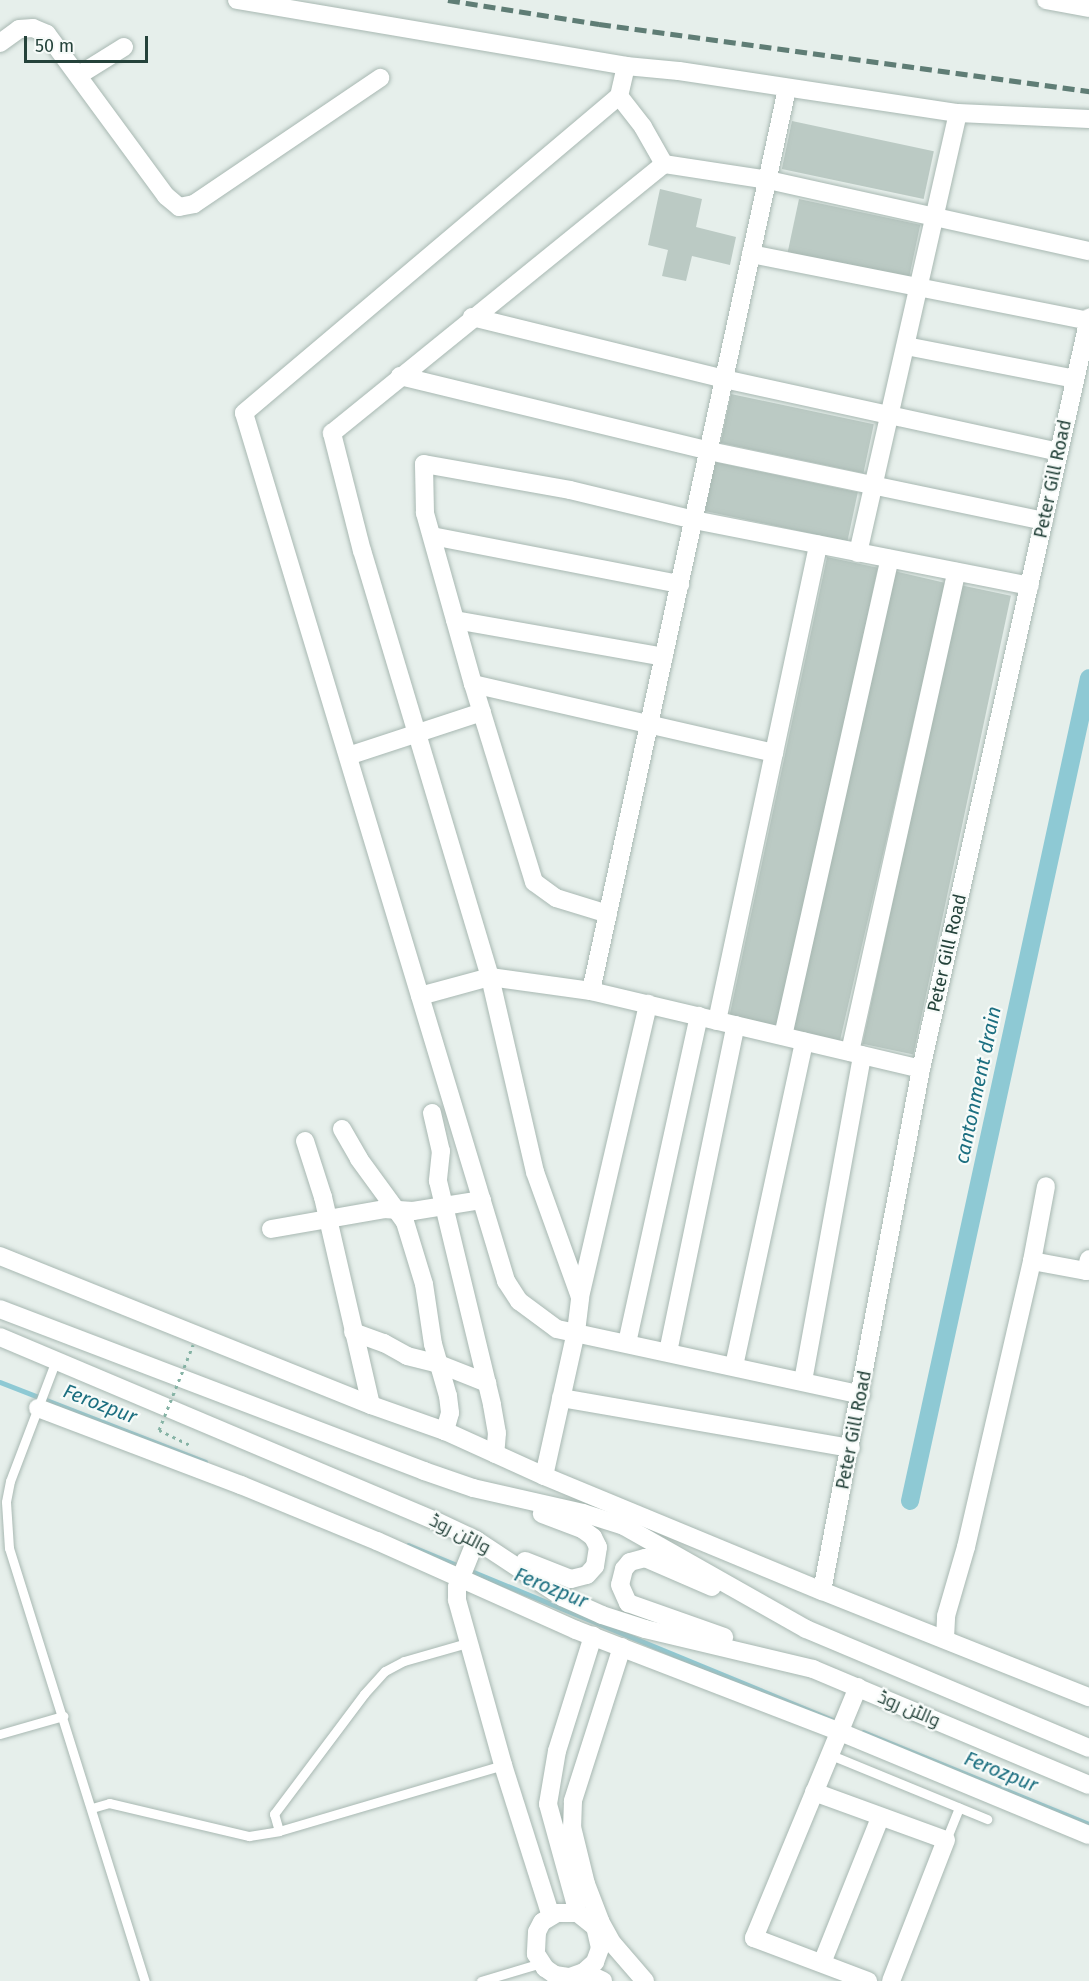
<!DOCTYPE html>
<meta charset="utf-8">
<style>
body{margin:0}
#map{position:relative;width:1089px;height:1981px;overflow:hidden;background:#e6efeb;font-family:"Fira Sans",Cairo,sans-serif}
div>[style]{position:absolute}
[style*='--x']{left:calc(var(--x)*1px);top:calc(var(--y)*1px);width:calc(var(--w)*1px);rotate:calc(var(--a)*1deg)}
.stream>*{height:5px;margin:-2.5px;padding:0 2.5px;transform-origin:2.5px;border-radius:2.5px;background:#8ec9d4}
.canal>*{height:18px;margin:-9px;padding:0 9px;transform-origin:9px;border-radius:9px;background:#8ec9d4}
.building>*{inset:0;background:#bbcac4;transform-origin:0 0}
.path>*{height:3px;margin-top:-1.5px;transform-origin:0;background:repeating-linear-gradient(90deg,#86b3a5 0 3px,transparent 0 7.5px)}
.roads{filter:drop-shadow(0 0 2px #a8b8b2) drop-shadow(0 0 2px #a8b8b2)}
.lane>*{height:9px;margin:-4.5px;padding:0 4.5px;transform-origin:4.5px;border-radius:4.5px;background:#fff}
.street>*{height:18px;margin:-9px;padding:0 9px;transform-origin:9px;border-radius:9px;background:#fff}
.secondary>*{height:18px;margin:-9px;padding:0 9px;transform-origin:9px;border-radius:9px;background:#fff}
.rail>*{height:4.5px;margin-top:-2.25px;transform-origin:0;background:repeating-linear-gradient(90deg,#5f7d75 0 12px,transparent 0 18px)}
.path-bridge>*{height:3px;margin-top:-1.5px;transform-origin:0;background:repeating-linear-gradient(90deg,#86b3a5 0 3px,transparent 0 7.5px)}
span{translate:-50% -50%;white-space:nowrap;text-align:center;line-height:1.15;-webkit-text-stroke:4.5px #f7fbf9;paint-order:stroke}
.street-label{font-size:18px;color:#24423a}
.water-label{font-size:20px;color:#1c6f80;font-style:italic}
.scale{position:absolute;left:24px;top:36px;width:124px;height:27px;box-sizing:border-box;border:3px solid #24423a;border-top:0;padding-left:8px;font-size:18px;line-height:21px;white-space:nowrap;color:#24423a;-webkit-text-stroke:4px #f7fbf9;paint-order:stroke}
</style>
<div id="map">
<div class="stream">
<div style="--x:0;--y:1382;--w:220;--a:21.3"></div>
<div style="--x:408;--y:1545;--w:467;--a:22.4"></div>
<div style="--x:863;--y:1732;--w:244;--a:22.2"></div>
</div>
<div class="canal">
<div style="--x:910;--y:1501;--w:842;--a:-77.73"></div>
</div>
<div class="building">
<div style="left:792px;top:121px;width:145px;height:49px;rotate:12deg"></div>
<div style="clip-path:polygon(660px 189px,702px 199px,696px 227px,736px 237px,730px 265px,692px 256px,686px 281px,662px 276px,668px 250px,648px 245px)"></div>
<div style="left:799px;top:199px;width:124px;height:55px;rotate:12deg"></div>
<div style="left:731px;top:394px;width:146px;height:50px;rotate:12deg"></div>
<div style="left:715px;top:462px;width:146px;height:50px;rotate:12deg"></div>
<div style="left:827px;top:557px;width:52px;height:469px;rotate:12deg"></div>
<div style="left:894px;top:571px;width:53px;height:470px;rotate:13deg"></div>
<div style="left:960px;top:585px;width:52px;height:469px;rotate:12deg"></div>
</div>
<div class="path">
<div style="--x:159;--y:1430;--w:37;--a:26"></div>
</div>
<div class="roads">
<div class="lane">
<div style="--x:56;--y:1360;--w:129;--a:110.8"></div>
<div style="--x:10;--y:1481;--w:21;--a:101"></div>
<div style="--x:6;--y:1502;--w:46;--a:86.3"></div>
<div style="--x:9;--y:1548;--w:454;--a:72.6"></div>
<div style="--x:0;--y:1734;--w:66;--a:-15.9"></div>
<div style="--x:831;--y:1755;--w:169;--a:22.3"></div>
<div style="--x:92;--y:1808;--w:18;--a:-16"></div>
<div style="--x:109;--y:1803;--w:144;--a:13.3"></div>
<div style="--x:249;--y:1836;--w:30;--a:-9"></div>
<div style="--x:279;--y:1831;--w:234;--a:-16.4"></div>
<div style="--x:279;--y:1831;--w:18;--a:-106"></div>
<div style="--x:274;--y:1814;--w:150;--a:-53.1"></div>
<div style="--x:364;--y:1694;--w:31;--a:-48"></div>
<div style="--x:385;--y:1671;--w:21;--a:-28"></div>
<div style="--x:404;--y:1661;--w:66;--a:-15.9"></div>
<div style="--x:946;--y:1840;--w:35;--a:-68"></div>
<div style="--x:481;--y:1981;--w:63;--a:-16.7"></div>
</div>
<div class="street">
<div style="--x:1046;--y:0;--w:44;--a:10.5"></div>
<div style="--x:0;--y:43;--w:24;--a:-36"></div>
<div style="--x:19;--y:29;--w:14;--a:-4"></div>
<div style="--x:33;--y:28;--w:15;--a:23"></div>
<div style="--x:47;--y:34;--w:201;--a:53.7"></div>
<div style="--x:166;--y:196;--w:17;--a:40"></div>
<div style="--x:179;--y:207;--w:15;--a:-11"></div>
<div style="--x:194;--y:204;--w:225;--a:-34.1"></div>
<div style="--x:626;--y:66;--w:31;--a:103"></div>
<div style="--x:619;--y:96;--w:491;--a:139.8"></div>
<div style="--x:244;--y:413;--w:907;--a:73.2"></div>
<div style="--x:506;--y:1281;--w:24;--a:57"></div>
<div style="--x:519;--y:1301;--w:47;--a:36.4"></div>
<div style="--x:557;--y:1329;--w:311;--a:12.2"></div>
<div style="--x:79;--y:75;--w:53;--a:-31.9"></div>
<div style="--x:619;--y:96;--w:39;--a:52"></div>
<div style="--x:643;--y:127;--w:43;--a:60.4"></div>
<div style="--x:751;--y:254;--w:345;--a:11.2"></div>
<div style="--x:472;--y:317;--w:260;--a:13.8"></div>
<div style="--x:724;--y:379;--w:343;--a:12.3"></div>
<div style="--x:906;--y:346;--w:172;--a:11"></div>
<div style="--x:400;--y:376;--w:318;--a:13.6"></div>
<div style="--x:709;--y:451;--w:342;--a:11.8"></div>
<div style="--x:432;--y:536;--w:253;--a:11"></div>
<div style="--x:858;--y:553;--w:451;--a:-77.2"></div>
<div style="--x:455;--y:620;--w:212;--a:10"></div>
<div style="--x:473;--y:684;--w:309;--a:12.9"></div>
<div style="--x:348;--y:756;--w:141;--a:-18.2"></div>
<div style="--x:608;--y:914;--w:54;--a:-162.9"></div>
<div style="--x:556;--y:898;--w:27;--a:-144"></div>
<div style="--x:534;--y:882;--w:207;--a:-107.1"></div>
<div style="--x:473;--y:684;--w:178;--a:-105.7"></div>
<div style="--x:425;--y:513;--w:49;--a:-91.2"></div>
<div style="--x:424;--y:464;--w:148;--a:10.1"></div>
<div style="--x:570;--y:490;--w:128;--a:13.6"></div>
<div style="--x:694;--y:520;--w:342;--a:11.1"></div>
<div style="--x:591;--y:991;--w:923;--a:-77.74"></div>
<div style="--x:420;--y:996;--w:73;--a:-15.2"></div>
<div style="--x:490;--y:977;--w:102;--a:7.9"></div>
<div style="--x:591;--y:991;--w:339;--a:13.3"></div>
<div style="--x:717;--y:1021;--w:487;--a:-78"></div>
<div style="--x:783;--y:1036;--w:489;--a:-77.4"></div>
<div style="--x:850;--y:1052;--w:492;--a:-77.5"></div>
<div style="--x:432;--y:1113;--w:39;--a:77"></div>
<div style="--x:441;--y:1151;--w:30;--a:96"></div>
<div style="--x:438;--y:1181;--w:230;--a:76.4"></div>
<div style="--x:492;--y:1405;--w:28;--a:80"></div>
<div style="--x:497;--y:1433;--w:21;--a:95"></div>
<div style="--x:342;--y:1129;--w:34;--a:60"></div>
<div style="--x:359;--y:1159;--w:78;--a:53.9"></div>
<div style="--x:405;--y:1222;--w:65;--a:73"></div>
<div style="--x:424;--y:1284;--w:61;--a:81.5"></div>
<div style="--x:433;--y:1344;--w:54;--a:73.9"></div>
<div style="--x:448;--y:1396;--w:17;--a:83"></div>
<div style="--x:450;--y:1413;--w:19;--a:106"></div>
<div style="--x:305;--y:1141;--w:59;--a:72.2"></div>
<div style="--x:323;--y:1197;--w:213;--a:77"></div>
<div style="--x:271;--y:1229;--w:115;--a:-10"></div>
<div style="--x:384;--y:1209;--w:29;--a:4"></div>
<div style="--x:413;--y:1211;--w:70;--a:-9.1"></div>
<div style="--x:0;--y:1256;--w:400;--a:21.9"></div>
<div style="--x:371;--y:1405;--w:78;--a:19.4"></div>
<div style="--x:445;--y:1431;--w:109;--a:24.4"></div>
<div style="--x:544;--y:1476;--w:301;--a:22.5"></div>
<div style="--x:822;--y:1591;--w:287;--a:21.7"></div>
<div style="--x:1032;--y:1261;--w:76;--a:-79.4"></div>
<div style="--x:580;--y:1297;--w:133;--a:-109.8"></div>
<div style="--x:535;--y:1172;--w:200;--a:-103"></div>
<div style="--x:490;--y:977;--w:445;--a:-106.7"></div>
<div style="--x:362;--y:551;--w:122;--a:-104.3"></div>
<div style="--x:332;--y:433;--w:427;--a:-39"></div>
<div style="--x:664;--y:164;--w:105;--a:8.7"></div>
<div style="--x:768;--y:180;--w:329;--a:12.5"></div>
<div style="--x:353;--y:1332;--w:33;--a:20"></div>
<div style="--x:384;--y:1343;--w:26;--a:29"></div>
<div style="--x:407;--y:1356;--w:33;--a:14"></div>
<div style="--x:439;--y:1364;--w:52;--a:21.6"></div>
<div style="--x:627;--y:1343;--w:335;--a:-77.6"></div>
<div style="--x:668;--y:1352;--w:334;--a:-78.3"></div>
<div style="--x:734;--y:1366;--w:332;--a:-77.8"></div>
<div style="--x:803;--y:1381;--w:331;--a:-79.7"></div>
<div style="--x:561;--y:1398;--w:294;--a:9.8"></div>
<div style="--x:38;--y:1408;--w:217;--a:20.8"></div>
<div style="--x:241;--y:1485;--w:147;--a:22.4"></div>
<div style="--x:377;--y:1541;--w:218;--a:24.1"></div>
<div style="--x:576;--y:1630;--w:283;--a:21.1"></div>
<div style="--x:840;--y:1732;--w:269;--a:22.5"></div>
<div style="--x:544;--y:1476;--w:148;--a:-77.5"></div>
<div style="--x:576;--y:1332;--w:35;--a:-83"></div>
<div style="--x:580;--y:1297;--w:301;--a:-76.9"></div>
<div style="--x:476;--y:1540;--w:51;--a:112"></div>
<div style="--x:457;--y:1587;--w:13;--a:90"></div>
<div style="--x:457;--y:1600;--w:171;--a:74.4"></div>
<div style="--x:503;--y:1765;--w:158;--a:72.4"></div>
<div style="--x:822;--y:1591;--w:531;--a:-79.26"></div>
<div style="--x:921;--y:1069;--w:770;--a:-77.39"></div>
<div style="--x:945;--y:1638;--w:22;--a:-87"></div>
<div style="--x:946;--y:1616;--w:72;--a:-73.8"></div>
<div style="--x:966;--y:1547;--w:294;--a:-77"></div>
<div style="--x:1032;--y:1261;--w:55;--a:10.5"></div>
<div style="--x:1086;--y:1271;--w:12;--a:-76"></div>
<div style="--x:622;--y:1647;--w:162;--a:107.7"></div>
<div style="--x:573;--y:1801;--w:26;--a:92"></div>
<div style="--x:572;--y:1827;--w:59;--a:76.2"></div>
<div style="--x:586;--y:1884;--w:40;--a:69"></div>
<div style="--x:600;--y:1921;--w:26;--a:61"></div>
<div style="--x:613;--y:1944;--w:49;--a:49.1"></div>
<div style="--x:858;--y:1687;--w:272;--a:112.5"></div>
<div style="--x:754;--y:1938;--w:122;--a:20.7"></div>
<div style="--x:814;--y:1792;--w:140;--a:20"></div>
<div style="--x:946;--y:1840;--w:151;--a:111.3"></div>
<div style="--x:578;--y:1913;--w:21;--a:180"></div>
<div style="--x:557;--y:1913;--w:17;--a:149"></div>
<div style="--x:542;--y:1922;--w:11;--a:117"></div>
<div style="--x:537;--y:1932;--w:22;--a:93"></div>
<div style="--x:536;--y:1954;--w:17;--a:57"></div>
<div style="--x:545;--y:1968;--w:12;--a:35"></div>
<div style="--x:555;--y:1975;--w:15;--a:8"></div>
<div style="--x:570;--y:1977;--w:15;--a:-20"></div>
<div style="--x:584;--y:1972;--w:15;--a:-42"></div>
<div style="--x:595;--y:1962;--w:15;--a:-70"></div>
<div style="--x:600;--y:1948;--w:22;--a:-103"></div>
<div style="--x:595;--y:1927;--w:22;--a:-141"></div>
<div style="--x:578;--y:1913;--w:113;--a:-105.4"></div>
<div style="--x:548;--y:1804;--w:54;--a:-80.4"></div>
<div style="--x:557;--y:1751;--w:121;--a:-72.6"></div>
<div style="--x:822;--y:1963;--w:156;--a:-68.2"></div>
<div style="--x:584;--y:1972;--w:21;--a:25"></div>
</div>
<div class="secondary">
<div style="--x:237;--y:0;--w:395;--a:9.6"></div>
<div style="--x:626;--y:66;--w:53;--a:5.4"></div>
<div style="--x:679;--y:71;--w:282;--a:8.6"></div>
<div style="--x:958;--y:113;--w:131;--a:2.6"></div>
<div style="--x:0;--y:1309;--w:454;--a:20.9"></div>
<div style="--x:424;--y:1471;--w:52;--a:19.1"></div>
<div style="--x:473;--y:1488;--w:113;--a:12.8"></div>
<div style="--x:583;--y:1513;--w:43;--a:17.6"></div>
<div style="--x:624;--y:1526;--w:209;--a:29.5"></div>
<div style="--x:806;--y:1629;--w:307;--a:22.8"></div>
<div style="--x:0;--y:1337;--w:471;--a:22.9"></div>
<div style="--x:434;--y:1520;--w:47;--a:25.5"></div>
<div style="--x:476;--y:1540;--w:103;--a:33.5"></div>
<div style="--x:562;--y:1597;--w:44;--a:24.2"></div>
<div style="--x:602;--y:1615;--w:45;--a:18"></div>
<div style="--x:645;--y:1629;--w:173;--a:13.4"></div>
<div style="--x:813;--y:1669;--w:299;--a:22.8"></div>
<div style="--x:525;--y:1561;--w:49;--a:21.4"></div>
<div style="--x:571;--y:1579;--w:16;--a:-14"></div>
<div style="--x:587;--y:1575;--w:12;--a:-48"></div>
<div style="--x:595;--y:1566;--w:19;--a:-81"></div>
<div style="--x:598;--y:1547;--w:11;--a:-117"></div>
<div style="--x:593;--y:1537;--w:14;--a:-144"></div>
<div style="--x:582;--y:1529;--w:43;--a:-159.4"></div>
<div style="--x:712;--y:1587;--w:73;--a:-156.6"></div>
<div style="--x:645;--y:1558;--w:16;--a:165"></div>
<div style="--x:630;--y:1562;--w:9;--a:131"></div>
<div style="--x:624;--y:1569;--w:16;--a:104"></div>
<div style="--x:620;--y:1585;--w:20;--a:66"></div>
<div style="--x:628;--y:1603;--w:102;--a:19.5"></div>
</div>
</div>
<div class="rail">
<div style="--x:448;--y:0;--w:153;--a:9"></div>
<div style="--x:599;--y:24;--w:495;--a:7.8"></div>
</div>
<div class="path-bridge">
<div style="--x:159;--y:1430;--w:92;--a:-68.2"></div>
</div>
<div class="street-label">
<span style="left:1053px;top:479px;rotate:-78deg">Peter Gill Road</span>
<span style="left:947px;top:953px;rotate:-77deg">Peter Gill Road</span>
<span style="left:854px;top:1430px;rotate:-79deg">Peter Gill Road</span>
<span style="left:460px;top:1534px;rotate:27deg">والٹن روڈ</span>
<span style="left:909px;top:1709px;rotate:23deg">والٹن روڈ</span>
</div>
<div class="water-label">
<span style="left:978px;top:1085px;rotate:-78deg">cantonment drain</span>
<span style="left:100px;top:1404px;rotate:21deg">Ferozpur</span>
<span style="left:551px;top:1588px;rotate:22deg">Ferozpur</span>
<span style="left:1001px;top:1772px;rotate:22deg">Ferozpur</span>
</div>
<div class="scale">50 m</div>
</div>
